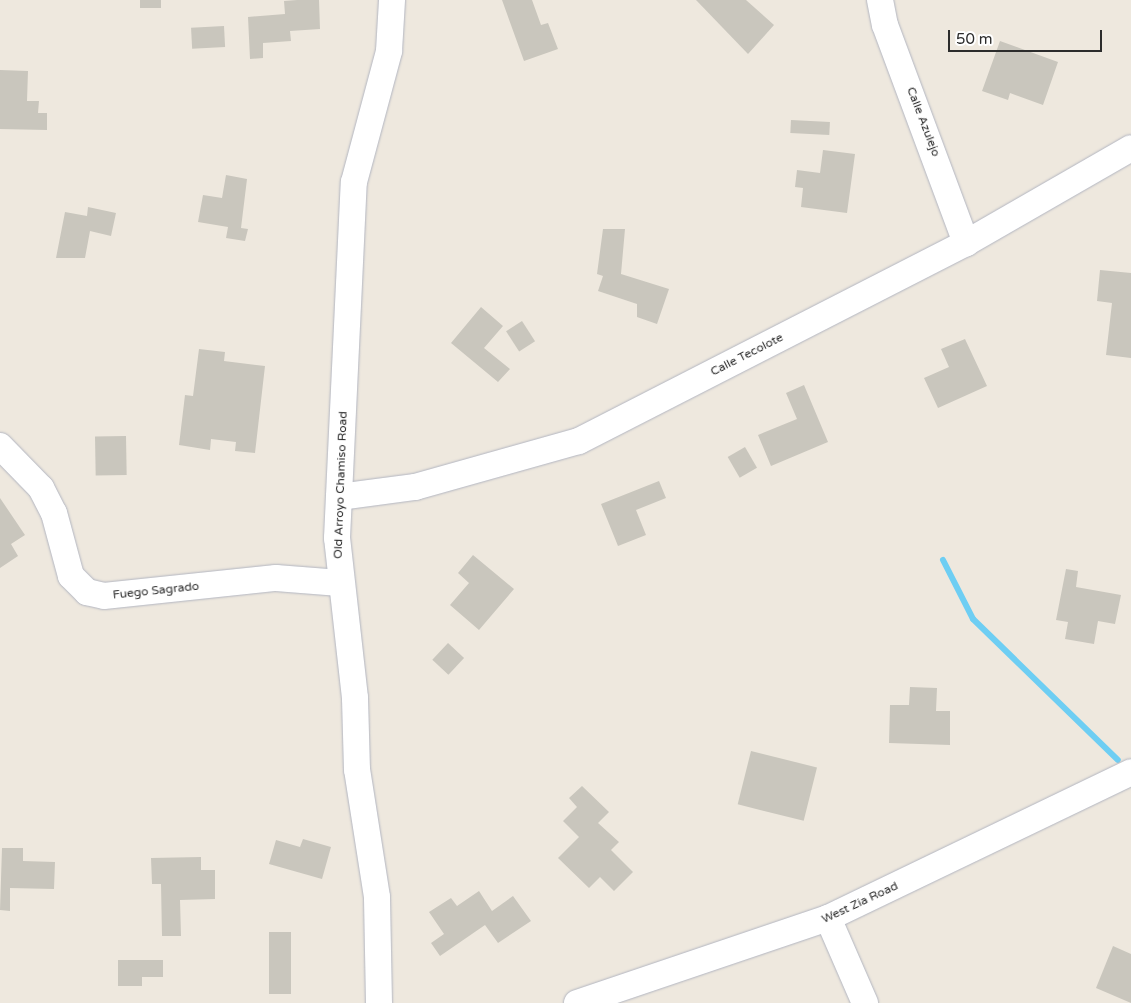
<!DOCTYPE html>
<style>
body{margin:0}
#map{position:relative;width:1131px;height:1003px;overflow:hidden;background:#eee8de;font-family:"Varela Round",sans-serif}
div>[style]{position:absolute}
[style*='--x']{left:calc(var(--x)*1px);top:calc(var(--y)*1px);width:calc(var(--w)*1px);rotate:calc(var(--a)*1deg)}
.stream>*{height:6px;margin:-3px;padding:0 3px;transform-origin:3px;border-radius:3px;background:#6ecef3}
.building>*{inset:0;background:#c9c6bd;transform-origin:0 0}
.roads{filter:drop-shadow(0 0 1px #b2b5c0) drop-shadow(0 0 1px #b2b5c0)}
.minor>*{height:26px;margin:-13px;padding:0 13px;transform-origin:13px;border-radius:13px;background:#fff}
span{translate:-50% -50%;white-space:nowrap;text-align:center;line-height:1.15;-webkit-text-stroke:4.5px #fff;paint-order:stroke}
.street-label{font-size:12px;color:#2c2c2c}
.scale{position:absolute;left:948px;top:30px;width:154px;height:22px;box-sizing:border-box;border:2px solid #2c2c2c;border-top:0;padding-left:6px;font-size:15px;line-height:18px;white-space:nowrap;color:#2c2c2c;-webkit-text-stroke:4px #fff;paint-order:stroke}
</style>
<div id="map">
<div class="stream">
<div style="--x:943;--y:560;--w:66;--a:63"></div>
<div style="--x:973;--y:619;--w:202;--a:44.2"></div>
</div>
<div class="building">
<div style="left:140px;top:0;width:21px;height:8px"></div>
<div style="clip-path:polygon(297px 0,319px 0,320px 29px,290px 31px,291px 41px,263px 43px,263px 58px,250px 59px,248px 17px,285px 14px,284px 1px)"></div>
<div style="clip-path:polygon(502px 0,532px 0,541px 25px,548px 23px,558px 49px,524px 61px)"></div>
<div style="clip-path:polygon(696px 0,746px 0,774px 25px,748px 54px)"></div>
<div style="left:224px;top:26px;width:21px;height:33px;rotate:87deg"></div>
<div style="clip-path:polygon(1000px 41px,1058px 62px,1043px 105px,1010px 93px,1008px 100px,982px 91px)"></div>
<div style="clip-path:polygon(0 70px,28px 71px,27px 101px,39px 101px,38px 113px,47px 113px,47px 130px,0 129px)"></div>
<div style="left:791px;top:120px;width:39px;height:13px;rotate:3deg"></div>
<div style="clip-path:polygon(823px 150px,855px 154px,847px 213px,801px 207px,803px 188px,795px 187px,797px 170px,820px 173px)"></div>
<div style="clip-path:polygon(226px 175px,247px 179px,241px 228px,248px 229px,245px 241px,226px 238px,228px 227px,198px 222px,203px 195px,222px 198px)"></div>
<div style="clip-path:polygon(88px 207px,116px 213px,111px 236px,90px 231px,85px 258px,56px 258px,65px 212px,87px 216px)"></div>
<div style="clip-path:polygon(603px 229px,625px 229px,621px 274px,669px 289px,657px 324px,637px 317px,637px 304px,598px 291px,603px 276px,597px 274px)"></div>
<div style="clip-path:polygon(1100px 270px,1131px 273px,1131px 358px,1106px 355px,1112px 303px,1097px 301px)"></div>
<div style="clip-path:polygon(481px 307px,503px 326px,484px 348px,510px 369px,498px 382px,451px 343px)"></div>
<div style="left:522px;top:321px;width:24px;height:19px;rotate:57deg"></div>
<div style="clip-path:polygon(965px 339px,987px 386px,938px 408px,924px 378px,949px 367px,941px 349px)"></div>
<div style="clip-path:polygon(199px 349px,225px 352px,224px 361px,265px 366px,255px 453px,235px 451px,236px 442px,211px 439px,210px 450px,179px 445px,185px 395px,193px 396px)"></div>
<div style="clip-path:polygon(804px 385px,828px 442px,771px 466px,758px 435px,797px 419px,786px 393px)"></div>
<div style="left:126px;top:436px;width:39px;height:31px;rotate:89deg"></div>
<div style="left:745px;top:447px;width:24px;height:20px;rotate:60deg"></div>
<div style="clip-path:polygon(659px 481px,666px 498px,636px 510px,646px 535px,618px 546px,601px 504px)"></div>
<div style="clip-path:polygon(0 498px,25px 535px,11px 544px,18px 556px,0 568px)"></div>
<div style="clip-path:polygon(473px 555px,514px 589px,479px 630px,450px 605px,469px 583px,458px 573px)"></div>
<div style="clip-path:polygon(1066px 569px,1078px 571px,1076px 587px,1121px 595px,1115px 624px,1098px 621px,1094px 644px,1065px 639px,1068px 622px,1056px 620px)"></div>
<div style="left:448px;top:643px;width:22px;height:23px;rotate:43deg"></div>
<div style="clip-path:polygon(910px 687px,937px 688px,936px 711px,950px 711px,950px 745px,889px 743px,890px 705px,909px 705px)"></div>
<div style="left:751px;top:751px;width:68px;height:55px;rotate:14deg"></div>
<div style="clip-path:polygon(582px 786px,609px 812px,598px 823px,619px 842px,611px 850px,633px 872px,614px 891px,600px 877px,589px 888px,558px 858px,579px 837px,563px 821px,577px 807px,569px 798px)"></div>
<div style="clip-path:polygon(303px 839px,331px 847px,322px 879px,269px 864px,276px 840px,300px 847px)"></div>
<div style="clip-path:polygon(2px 848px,23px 848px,23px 861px,55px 862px,54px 889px,10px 888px,10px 911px,0 910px)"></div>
<div style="clip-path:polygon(201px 857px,201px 870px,215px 870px,215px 899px,180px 900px,181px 936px,162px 936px,161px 884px,152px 884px,151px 858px)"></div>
<div style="clip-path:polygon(479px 891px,492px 911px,513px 896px,531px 921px,498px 943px,485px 925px,440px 956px,431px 943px,444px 934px,429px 912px,451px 898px,457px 906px)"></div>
<div style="left:269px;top:932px;width:22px;height:62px"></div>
<div style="clip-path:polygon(1113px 946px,1131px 954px,1131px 1003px,1096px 988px)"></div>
<div style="clip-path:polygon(118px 960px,163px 960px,163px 977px,142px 977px,142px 986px,118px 986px)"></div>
</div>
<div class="roads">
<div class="minor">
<div style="--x:880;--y:0;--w:25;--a:79"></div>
<div style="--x:885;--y:25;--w:233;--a:69.6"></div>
<div style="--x:0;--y:446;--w:59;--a:45.7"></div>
<div style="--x:41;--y:488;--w:28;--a:63"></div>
<div style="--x:54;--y:513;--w:65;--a:74.9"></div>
<div style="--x:71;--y:576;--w:23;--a:45"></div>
<div style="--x:87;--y:592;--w:17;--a:13"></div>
<div style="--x:104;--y:596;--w:173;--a:-6"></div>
<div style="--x:276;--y:578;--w:64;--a:4.5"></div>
<div style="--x:339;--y:497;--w:77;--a:-7.5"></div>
<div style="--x:415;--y:487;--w:170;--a:-15.7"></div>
<div style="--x:579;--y:441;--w:435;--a:-27.1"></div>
<div style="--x:966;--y:243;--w:190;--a:-29.9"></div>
<div style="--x:828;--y:918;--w:93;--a:66.5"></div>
<div style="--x:379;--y:1003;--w:106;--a:-91.1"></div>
<div style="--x:377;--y:897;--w:129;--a:-98.9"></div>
<div style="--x:357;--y:770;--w:72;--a:-91.6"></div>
<div style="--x:355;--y:698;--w:161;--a:-96.4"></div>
<div style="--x:337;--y:538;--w:356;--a:-87.3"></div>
<div style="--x:354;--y:182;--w:136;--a:-75"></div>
<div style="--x:389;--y:51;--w:51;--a:-86.6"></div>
<div style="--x:577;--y:1003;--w:265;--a:-18.7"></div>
<div style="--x:828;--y:918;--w:336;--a:-25.7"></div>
</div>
</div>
<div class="street-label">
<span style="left:923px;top:122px;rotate:69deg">Calle Azulejo</span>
<span style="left:747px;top:355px;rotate:-27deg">Calle Tecolote</span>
<span style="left:341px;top:485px;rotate:-88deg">Old Arroyo Chamiso Road</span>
<span style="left:156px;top:591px;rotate:-6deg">Fuego Sagrado</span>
<span style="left:860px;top:903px;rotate:-25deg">West Zia Road</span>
</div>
<div class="scale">50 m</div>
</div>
